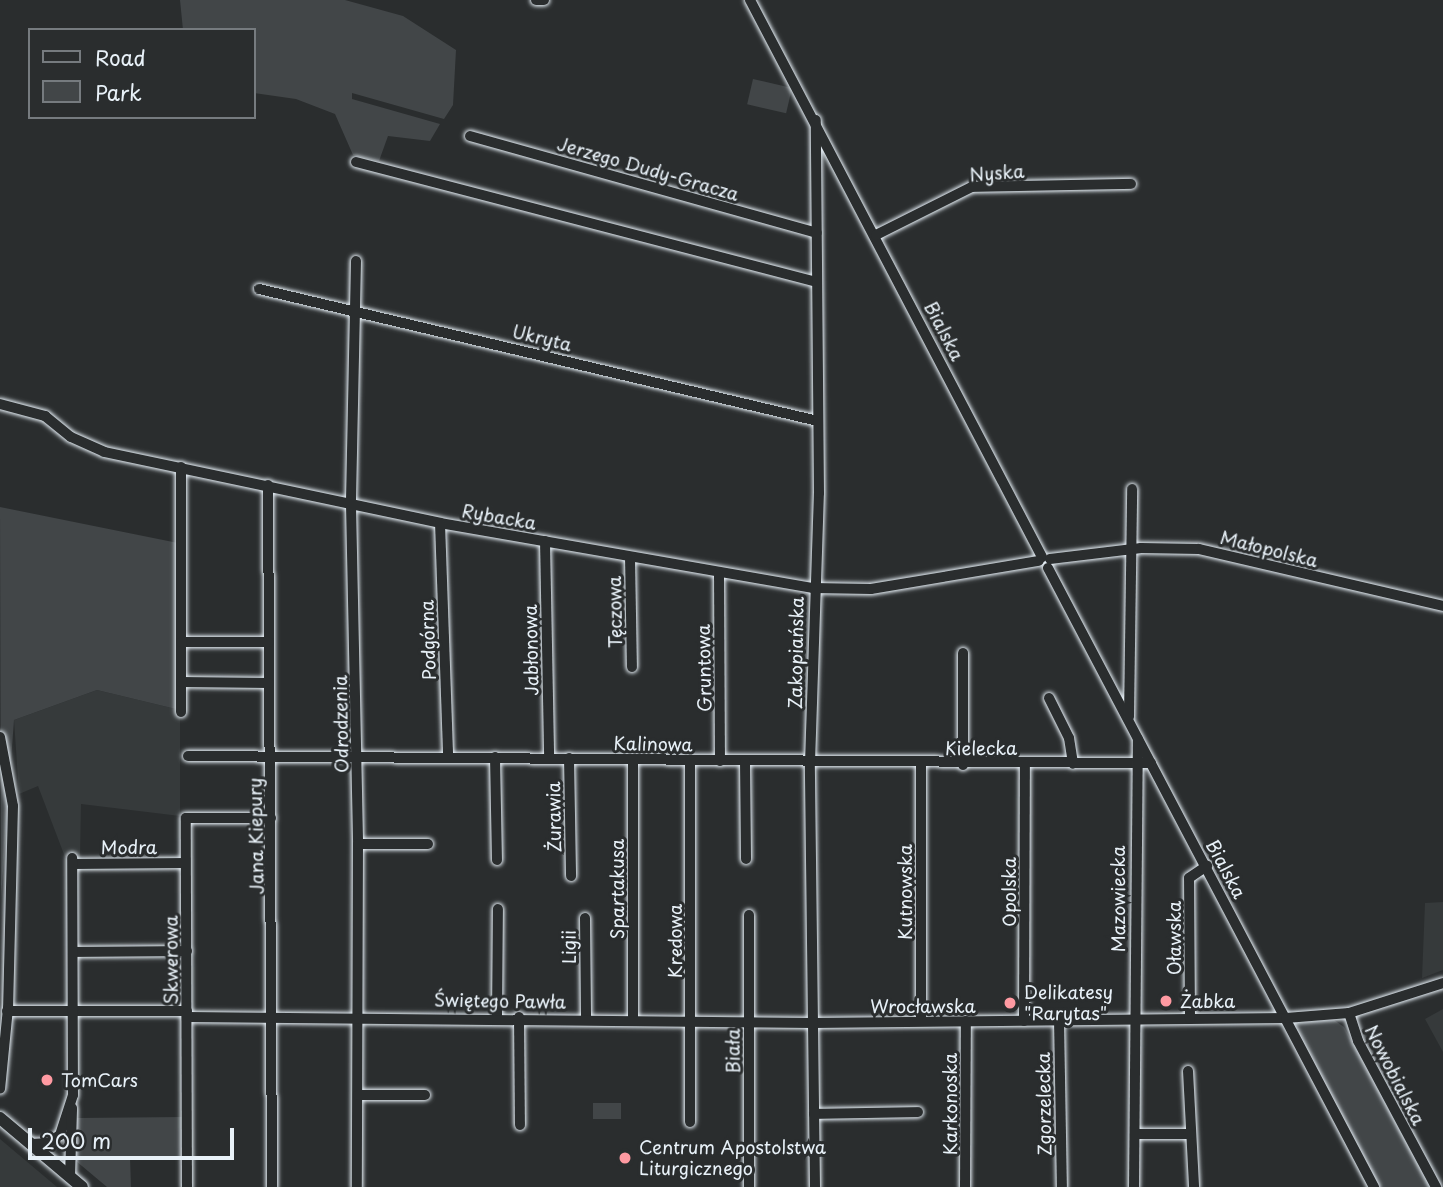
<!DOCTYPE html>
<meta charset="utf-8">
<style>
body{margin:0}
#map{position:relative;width:1443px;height:1187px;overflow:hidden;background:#2a2d2e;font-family:"Playpen Sans",sans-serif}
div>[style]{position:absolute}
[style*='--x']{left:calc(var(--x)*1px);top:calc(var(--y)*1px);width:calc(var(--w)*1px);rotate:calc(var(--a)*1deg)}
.built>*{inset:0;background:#363a3b}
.green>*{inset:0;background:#424648;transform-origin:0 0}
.roads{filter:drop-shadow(0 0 2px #e8f1f8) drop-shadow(0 0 2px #e8f1f8)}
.minor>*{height:10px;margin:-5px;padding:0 5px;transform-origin:5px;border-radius:5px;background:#2a2d2e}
.major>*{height:12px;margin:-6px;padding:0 6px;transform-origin:6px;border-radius:6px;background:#2a2d2e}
.dots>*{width:19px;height:19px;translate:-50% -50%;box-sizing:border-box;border:4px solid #2a2d2e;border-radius:50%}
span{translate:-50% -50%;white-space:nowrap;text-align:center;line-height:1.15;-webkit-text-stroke:6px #2a2d2e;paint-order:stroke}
.street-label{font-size:18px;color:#e8f1f8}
.poi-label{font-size:18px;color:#e8f1f8}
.left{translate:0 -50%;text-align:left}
.legend{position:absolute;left:28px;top:28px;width:228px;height:91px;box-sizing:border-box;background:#2a2d2e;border:2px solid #767b7f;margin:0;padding:9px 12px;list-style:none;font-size:21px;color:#e8f1f8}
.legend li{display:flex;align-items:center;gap:14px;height:35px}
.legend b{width:35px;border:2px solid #767b7f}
.scale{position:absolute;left:28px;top:1128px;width:206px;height:32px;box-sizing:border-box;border:4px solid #e8f1f8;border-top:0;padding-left:9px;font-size:21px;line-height:24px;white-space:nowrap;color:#e8f1f8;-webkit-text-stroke:5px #2a2d2e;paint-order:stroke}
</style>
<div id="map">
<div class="built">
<div style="clip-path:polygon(97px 690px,180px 710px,180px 816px,81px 804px,80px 858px,65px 857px,38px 786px,19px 794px,14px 720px)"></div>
<div style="clip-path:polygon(1443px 902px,1443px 970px,1422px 978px,1425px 903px)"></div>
<div style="clip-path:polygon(1443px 1009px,1443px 1052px,1425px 1019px)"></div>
<div style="clip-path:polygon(0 1139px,57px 1187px,0 1187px)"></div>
</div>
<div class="green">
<div style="clip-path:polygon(180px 0,345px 0,403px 16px,456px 50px,453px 105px,444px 119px,352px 93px,352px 99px,440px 124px,430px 141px,388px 136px,379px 161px,353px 155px,335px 114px,296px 99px,254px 93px,254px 30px,183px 30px)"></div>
<div style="left:753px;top:79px;width:40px;height:26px;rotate:13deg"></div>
<div style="clip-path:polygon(0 507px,178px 543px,180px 710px,97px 690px,14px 720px,1px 898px)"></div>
<div style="clip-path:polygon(1334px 1020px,1344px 1027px,1430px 1187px,1379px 1187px,1295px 1027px,1296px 1023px)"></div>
<div style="left:593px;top:1103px;width:28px;height:16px"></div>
<div style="clip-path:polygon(183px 1117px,183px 1157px,130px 1157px,131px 1187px,107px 1187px,76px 1161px,77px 1118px)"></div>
</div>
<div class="roads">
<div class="minor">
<div style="--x:536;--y:0;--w:8;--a:0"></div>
<div style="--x:750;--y:0;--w:629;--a:62.33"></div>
<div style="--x:470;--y:136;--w:360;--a:15.6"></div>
<div style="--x:356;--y:162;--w:476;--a:14.6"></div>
<div style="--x:876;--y:235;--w:107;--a:-26.6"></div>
<div style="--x:972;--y:187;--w:159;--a:-1.1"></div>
<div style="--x:356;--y:261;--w:244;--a:91.2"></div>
<div style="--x:351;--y:505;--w:339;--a:88.8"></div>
<div style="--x:358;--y:844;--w:343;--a:90.2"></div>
<div style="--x:259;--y:289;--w:574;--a:13.29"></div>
<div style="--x:0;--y:404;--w:47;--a:14.9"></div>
<div style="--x:45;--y:416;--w:33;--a:39"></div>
<div style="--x:71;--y:437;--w:36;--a:24"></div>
<div style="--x:104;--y:452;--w:343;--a:11.9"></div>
<div style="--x:440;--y:523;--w:379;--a:9.9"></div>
<div style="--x:813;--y:588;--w:58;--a:1"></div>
<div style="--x:871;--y:589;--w:170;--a:-9.5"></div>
<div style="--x:181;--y:467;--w:245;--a:90"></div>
<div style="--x:268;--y:485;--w:702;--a:89.67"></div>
<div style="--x:440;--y:523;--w:232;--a:88"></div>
<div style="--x:545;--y:541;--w:217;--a:88.9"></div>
<div style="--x:630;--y:557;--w:110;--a:89"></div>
<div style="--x:1050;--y:559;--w:92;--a:-6.9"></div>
<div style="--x:1141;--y:548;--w:58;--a:1"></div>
<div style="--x:1199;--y:549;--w:251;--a:13.1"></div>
<div style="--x:1048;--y:568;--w:700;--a:62.23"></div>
<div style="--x:719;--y:574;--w:187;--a:89.7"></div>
<div style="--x:181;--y:642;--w:88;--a:0"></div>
<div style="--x:963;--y:653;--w:112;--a:90"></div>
<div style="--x:181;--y:682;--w:88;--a:0.7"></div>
<div style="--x:1049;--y:698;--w:45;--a:63.4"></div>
<div style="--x:1069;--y:738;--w:26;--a:81"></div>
<div style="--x:1129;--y:717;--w:228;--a:-89.2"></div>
<div style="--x:0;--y:737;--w:70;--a:79.3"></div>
<div style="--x:13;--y:806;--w:202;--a:91.4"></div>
<div style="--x:8;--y:1008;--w:81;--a:95.6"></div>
<div style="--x:188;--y:756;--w:963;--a:0.42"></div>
<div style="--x:495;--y:757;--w:103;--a:88.9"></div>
<div style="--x:569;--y:758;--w:118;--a:89"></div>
<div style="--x:633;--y:759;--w:260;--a:90"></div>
<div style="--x:690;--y:760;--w:362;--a:90"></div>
<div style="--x:745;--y:761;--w:98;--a:89.4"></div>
<div style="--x:921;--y:763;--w:258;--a:90"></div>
<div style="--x:358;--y:844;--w:70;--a:0"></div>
<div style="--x:73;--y:864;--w:112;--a:-0.5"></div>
<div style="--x:749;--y:915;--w:272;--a:90"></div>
<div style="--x:585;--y:918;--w:100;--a:89.4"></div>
<div style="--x:73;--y:952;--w:114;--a:-0.5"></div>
<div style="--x:7;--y:1011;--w:180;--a:0"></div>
<div style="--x:1349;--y:1013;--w:29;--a:72"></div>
<div style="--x:1358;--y:1041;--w:166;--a:61.9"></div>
<div style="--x:497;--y:1016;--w:107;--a:-89.5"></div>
<div style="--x:187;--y:1017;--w:626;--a:0.55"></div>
<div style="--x:813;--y:1023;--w:473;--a:-0.6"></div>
<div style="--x:1286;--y:1018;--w:63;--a:-4.5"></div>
<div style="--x:1349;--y:1013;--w:99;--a:-17.7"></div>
<div style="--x:519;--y:1017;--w:108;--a:89.5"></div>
<div style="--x:1190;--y:1019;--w:141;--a:-90.4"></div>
<div style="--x:1189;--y:878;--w:22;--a:-34"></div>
<div style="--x:1059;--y:1020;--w:167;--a:89"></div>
<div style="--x:1024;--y:1021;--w:257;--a:-89.8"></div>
<div style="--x:1188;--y:1071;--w:116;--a:87"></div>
<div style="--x:358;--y:1095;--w:67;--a:0"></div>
<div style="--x:814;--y:1114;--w:104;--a:-1.1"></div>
<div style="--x:1135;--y:1134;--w:56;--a:0"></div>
<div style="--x:31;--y:1144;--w:17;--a:-3"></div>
<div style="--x:48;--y:1143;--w:14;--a:-34"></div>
<div style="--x:60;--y:1135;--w:42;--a:-72"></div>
<div style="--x:73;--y:1095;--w:237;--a:-90.2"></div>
<div style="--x:70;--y:1177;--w:69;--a:-88.3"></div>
<div style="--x:187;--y:1187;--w:369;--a:-90.2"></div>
<div style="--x:186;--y:818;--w:85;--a:0"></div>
<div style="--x:815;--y:1187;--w:424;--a:-90.7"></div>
<div style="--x:810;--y:763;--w:270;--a:-88.1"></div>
<div style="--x:819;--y:493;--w:373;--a:-90.5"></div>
<div style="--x:965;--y:1187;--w:166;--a:-89.7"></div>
<div style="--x:1134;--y:1187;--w:448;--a:-89.5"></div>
</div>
<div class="major">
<div style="--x:0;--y:1118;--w:107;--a:40.1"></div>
</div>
</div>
<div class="dots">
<div style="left:1166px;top:1001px;background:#ff9aa2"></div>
<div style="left:1010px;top:1003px;background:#ff9aa2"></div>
<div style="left:47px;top:1080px;background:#ff9aa2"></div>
<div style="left:625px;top:1158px;background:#ff9aa2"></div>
</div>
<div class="street-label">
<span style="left:648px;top:169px;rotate:16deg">Jerzego Dudy-Gracza</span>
<span style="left:997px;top:173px;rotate:-4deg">Nyska</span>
<span style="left:944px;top:331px;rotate:63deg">Bialska</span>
<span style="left:542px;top:338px;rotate:14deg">Ukryta</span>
<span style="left:499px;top:517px;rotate:10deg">Rybacka</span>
<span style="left:1269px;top:549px;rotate:14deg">Małopolska</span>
<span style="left:615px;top:612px;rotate:-91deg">Tęczowa</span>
<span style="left:428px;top:640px;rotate:-92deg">Podgórna</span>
<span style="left:531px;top:650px;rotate:-91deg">Jabłonowa</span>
<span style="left:796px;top:653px;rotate:-89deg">Zakopiańska</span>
<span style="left:704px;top:668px;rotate:-91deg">Gruntowa</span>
<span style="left:341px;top:724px;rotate:-91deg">Odrodzenia</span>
<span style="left:653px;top:744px;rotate:1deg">Kalinowa</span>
<span style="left:981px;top:748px">Kielecka</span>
<span style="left:554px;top:817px;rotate:-91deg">Żurawia</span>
<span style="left:256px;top:836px;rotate:-91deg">Jana Kiepury</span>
<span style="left:129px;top:847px">Modra</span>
<span style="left:1226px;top:869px;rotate:62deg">Bialska</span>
<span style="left:617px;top:889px;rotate:-90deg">Spartakusa</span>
<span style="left:905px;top:892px;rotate:-90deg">Kutnowska</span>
<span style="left:1009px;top:892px;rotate:-90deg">Opolska</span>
<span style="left:1118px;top:899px;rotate:-90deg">Mazowiecka</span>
<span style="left:1174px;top:938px;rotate:-90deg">Oławska</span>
<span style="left:675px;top:941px;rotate:-90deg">Kredowa</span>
<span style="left:569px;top:947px;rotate:-91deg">Ligii</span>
<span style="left:171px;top:960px;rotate:-90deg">Skwerowa</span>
<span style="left:500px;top:1001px;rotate:1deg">Świętego Pawła</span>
<span style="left:923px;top:1006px">Wrocławska</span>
<span style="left:733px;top:1051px;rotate:-90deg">Biała</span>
<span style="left:1395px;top:1075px;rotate:63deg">Nowobialska</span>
<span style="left:950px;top:1104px;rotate:-90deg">Karkonoska</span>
<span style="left:1044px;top:1104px;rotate:-91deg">Zgorzelecka</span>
</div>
<div class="poi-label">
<span class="left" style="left:1024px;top:1003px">Delikatesy<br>"Rarytas"</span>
<span class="left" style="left:1180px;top:1001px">Żabka</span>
<span class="left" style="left:61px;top:1080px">TomCars</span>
<span class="left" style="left:639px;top:1158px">Centrum Apostolstwa<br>Liturgicznego</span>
</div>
<ul class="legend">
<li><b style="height:9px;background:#2a2d2e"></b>Road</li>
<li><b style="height:19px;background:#424648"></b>Park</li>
</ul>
<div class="scale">200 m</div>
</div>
